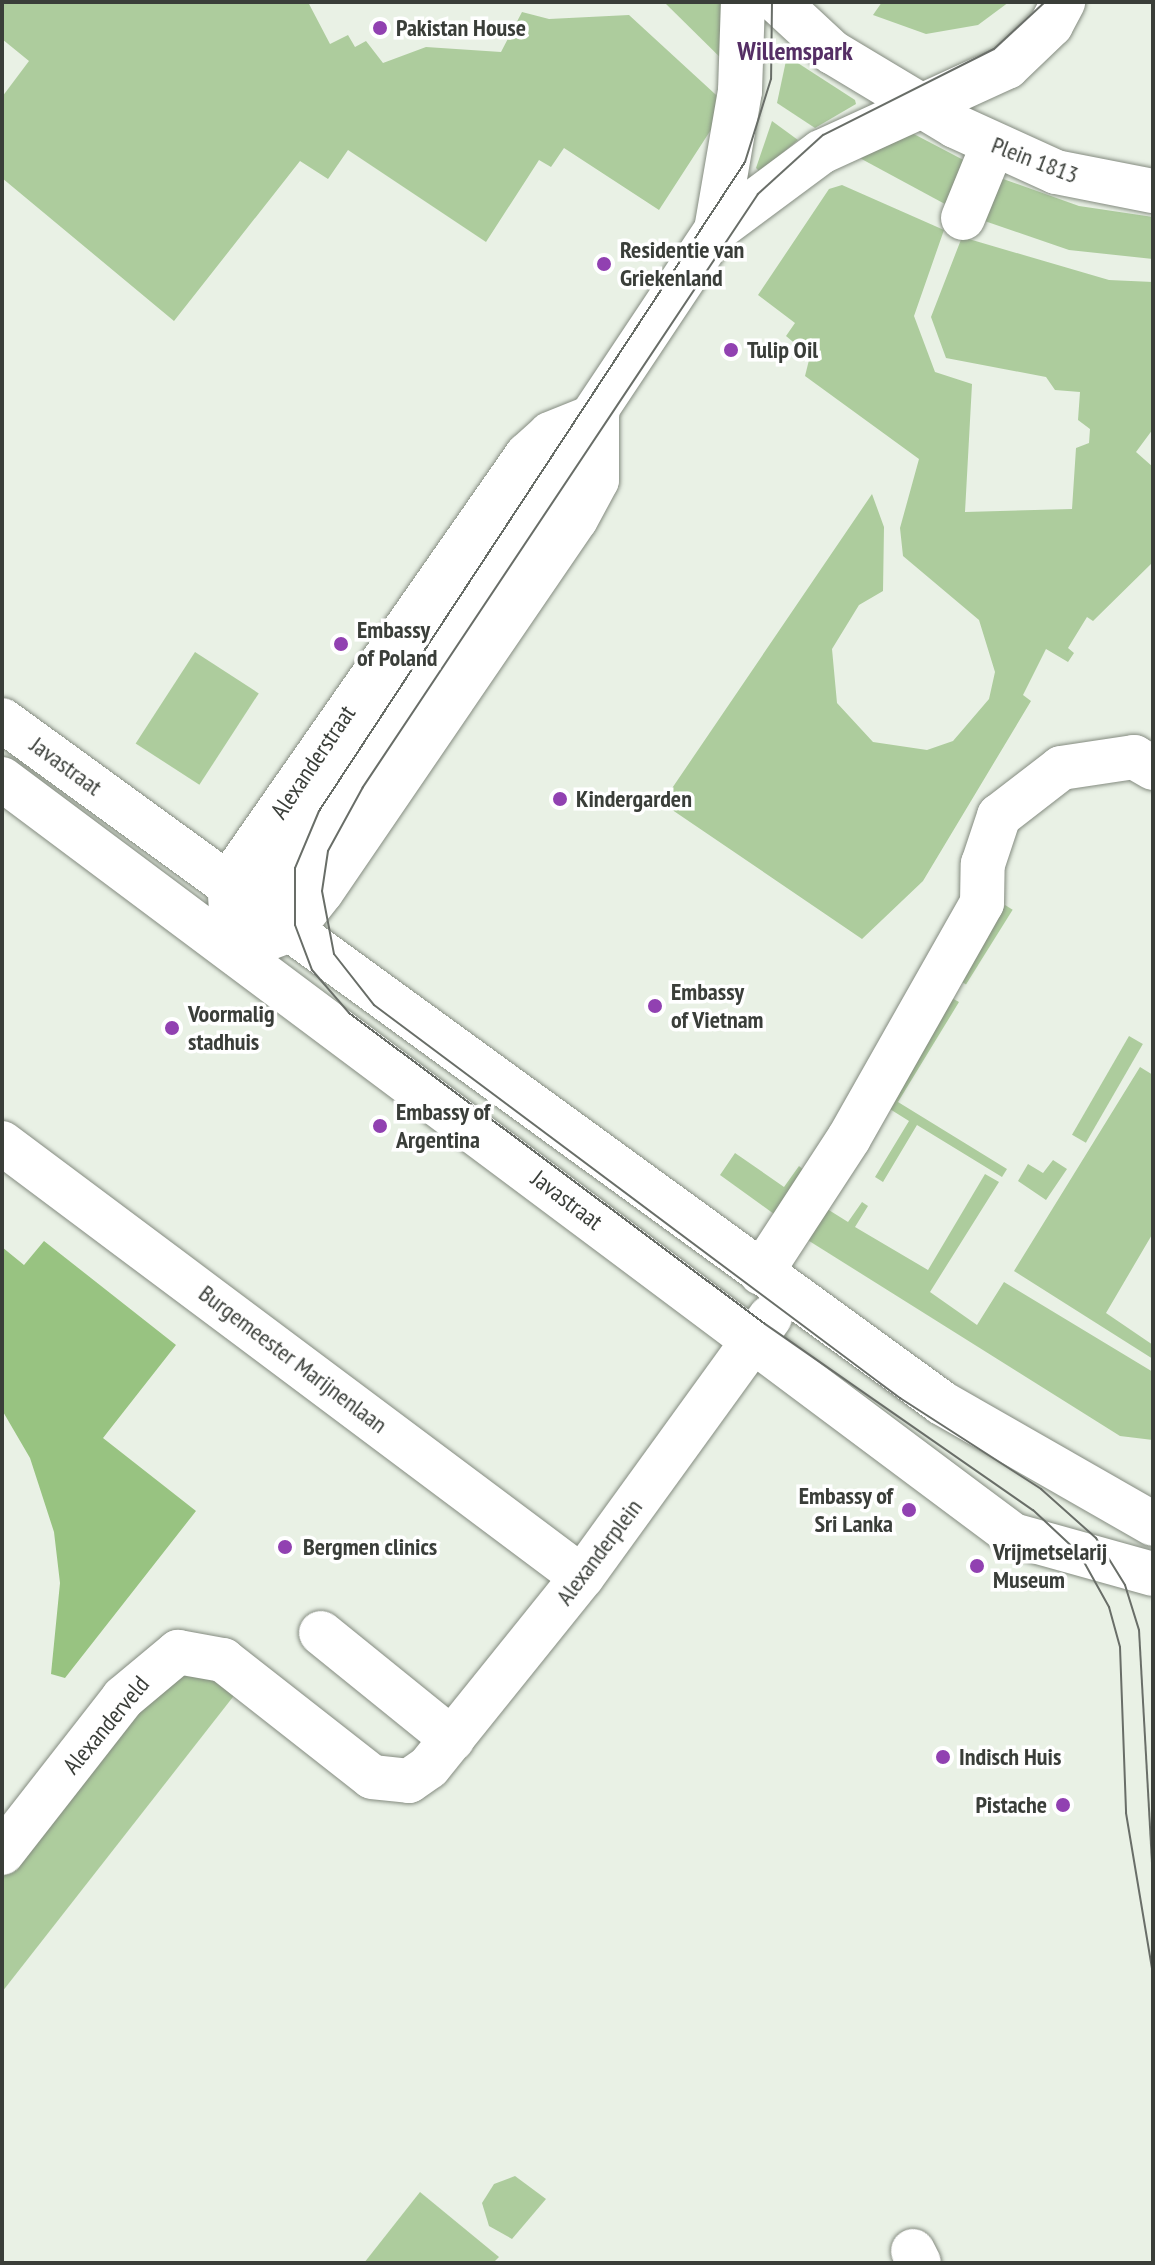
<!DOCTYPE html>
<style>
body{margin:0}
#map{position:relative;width:1155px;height:2265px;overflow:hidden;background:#e9f1e5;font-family:"PT Sans Narrow",sans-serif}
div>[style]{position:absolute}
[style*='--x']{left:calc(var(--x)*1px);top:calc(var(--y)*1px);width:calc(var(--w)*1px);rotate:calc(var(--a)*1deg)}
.green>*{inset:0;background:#adcc9d;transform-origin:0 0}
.water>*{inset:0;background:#98c381}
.roads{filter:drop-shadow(0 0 2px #848b80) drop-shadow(0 0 2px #848b80)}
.minor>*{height:44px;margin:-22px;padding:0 22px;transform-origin:22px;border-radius:22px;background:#fff}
.tram>*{height:2px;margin:-1px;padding:0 1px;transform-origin:1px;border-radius:1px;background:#696e68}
.dots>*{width:22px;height:22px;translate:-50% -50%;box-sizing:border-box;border:4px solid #fff;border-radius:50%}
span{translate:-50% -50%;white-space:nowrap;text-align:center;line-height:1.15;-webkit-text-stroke:7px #fff;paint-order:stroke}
.poi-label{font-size:24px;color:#3a3e39;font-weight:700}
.left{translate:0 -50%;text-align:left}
.right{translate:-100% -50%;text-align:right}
.street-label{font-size:24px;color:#3a3e39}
.neighbourhood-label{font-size:26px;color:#552e65;font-weight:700}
.frame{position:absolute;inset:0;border:4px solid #3a3e39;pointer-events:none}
</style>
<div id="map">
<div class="green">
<div style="clip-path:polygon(2px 2px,308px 2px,330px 44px,348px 35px,355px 47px,366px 41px,383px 63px,426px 47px,501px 52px,522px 12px,549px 19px,629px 15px,727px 105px,659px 210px,564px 148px,551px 167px,539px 160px,486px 242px,348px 150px,328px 179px,300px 161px,174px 321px,2px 178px,2px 97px,29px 61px,2px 39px)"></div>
<div style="clip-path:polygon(664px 2px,720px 2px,735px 18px,738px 75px)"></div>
<div style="clip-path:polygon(882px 2px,1009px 2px,978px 25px,926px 34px,873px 15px)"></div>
<div style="clip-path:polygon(787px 56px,855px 100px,856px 104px,815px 128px,777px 103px)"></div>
<div style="clip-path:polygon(772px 121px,798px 140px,760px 172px,756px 168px)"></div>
<div style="clip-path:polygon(910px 132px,973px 165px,956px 210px,856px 156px)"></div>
<div style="clip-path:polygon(989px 174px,1079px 206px,1153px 217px,1153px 259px,1069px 250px,973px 217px)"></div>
<div style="clip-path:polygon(842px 185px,944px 230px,914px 316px,935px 372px,972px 384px,965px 512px,1072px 509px,1076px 448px,1089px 443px,1090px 429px,1078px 420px,1080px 392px,1055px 390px,1046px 377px,946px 358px,931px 317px,962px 237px,1109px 280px,1153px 282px,1153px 429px,1136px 452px,1153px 467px,1153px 562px,1093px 621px,1087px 617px,1068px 648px,1074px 653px,1068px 662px,1046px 649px,1023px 695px,1031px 701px,923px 881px,862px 939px,662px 803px,872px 494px,884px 527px,883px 591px,859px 605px,832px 649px,837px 703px,873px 742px,927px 750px,953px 741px,989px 699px,995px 672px,979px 620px,903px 556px,900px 528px,919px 459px,805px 376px,810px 356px,786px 336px,795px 323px,758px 295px,829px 189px)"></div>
<div style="left:195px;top:652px;width:76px;height:109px;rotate:33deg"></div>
<div style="left:1005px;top:905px;width:9px;height:88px;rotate:32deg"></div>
<div style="clip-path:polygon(950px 997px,959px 1002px,898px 1102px,1007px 1169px,1002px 1177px,917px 1125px,883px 1182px,875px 1177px,909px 1121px,885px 1106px)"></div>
<div style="left:1129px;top:1036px;width:16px;height:114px;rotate:30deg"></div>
<div style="clip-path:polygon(1140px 1067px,1153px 1075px,1153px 1233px,1106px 1313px,1153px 1345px,1153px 1359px,1014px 1271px)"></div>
<div style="clip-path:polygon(735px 1153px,784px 1187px,799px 1166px,805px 1171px,774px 1214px,720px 1175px)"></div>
<div style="clip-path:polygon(1053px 1160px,1067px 1169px,1046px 1200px,1018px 1181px,1028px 1164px,1043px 1173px)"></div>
<div style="clip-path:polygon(985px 1174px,999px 1182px,930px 1292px,977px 1325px,1004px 1282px,1153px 1372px,1153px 1440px,1120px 1436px,806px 1239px,824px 1207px,848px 1222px,862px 1202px,868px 1206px,855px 1227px,928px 1270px)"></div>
<div style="clip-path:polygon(154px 1667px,247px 1679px,2px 1992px,2px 1864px)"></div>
<div style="clip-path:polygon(515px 2176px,546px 2199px,512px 2239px,489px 2226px,482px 2203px,494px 2184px)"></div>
<div style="clip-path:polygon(420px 2192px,499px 2257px,493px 2263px,364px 2263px)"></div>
</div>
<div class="water">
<div style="clip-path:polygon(44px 1241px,176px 1345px,103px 1438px,196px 1511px,65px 1678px,51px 1674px,60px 1583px,54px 1532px,30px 1458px,2px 1410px,2px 1247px,24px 1265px)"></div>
</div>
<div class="roads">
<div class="minor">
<div style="--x:778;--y:2;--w:74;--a:42.8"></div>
<div style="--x:832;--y:52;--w:144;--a:31"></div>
<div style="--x:955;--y:126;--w:111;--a:24.5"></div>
<div style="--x:1056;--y:172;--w:99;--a:11.1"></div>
<div style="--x:963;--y:218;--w:79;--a:-67.7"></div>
<div style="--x:716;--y:230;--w:131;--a:-36.6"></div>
<div style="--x:821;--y:152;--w:205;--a:-24.6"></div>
<div style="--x:1007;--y:67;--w:61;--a:-43.7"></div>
<div style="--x:1051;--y:25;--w:26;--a:-62"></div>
<div style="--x:2;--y:720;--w:1162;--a:36"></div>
<div style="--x:942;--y:1403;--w:243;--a:29.8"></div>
<div style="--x:2;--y:779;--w:1262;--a:36.79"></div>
<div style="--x:1013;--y:1535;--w:145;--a:15.6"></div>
<div style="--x:231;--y:910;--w:28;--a:-94"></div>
<div style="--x:229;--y:882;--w:521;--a:-55.09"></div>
<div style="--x:527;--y:455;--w:31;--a:-42"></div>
<div style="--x:550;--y:434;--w:51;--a:-22"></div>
<div style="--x:248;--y:933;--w:845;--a:-56.35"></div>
<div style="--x:716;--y:230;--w:141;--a:-80.2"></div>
<div style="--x:740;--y:91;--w:89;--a:-88.1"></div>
<div style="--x:264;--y:940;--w:30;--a:-21"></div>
<div style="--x:292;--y:929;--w:48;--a:-51.7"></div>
<div style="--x:322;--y:891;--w:450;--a:-55.7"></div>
<div style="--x:576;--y:519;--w:44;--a:-61.7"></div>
<div style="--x:597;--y:480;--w:65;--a:-90"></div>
<div style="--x:2;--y:1143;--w:724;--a:36.81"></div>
<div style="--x:761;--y:1273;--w:161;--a:-56.9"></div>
<div style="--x:849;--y:1138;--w:270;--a:-60.5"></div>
<div style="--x:982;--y:903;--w:39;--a:-89"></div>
<div style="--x:983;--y:864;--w:51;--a:-71.6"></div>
<div style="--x:999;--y:816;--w:78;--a:-37.7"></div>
<div style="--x:1061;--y:768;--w:74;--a:-8.6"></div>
<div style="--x:1134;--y:757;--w:22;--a:30"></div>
<div style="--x:321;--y:1633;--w:169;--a:39"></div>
<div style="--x:2;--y:1853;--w:197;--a:-52"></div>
<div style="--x:123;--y:1698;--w:72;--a:-39.9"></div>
<div style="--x:178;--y:1652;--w:46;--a:10.1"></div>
<div style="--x:223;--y:1660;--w:189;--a:38.1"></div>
<div style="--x:372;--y:1777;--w:37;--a:6"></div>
<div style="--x:409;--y:1781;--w:24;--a:-35"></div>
<div style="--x:429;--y:1767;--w:244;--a:-51.2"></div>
<div style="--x:582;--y:1577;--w:321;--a:-54.1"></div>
<div style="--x:913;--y:2251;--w:13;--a:63"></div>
</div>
</div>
<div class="tram">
<div style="--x:772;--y:2;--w:77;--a:90.7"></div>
<div style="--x:771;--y:79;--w:87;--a:107.4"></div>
<div style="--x:745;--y:162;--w:776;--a:123.28"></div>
<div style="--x:319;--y:811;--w:62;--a:112.8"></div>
<div style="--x:295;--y:868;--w:57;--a:90"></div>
<div style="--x:295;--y:925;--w:48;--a:69.3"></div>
<div style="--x:312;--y:970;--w:57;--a:49.3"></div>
<div style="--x:349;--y:1013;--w:519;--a:36.78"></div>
<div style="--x:765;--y:1324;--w:326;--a:34.8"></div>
<div style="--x:1033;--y:1510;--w:63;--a:43.1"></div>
<div style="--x:1079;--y:1553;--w:62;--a:60.9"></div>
<div style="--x:1109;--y:1607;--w:41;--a:74.6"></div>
<div style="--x:1120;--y:1647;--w:166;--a:87.9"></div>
<div style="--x:1126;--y:1813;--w:163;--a:80.5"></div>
<div style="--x:1045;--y:2;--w:69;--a:137.3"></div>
<div style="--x:994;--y:49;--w:191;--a:153.3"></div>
<div style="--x:823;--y:135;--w:88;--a:137.8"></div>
<div style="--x:758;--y:194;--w:713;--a:123.67"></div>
<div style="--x:363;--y:787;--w:73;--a:118.7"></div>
<div style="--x:328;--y:851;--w:40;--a:98.5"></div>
<div style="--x:322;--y:891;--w:64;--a:79.2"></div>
<div style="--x:334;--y:954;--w:65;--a:51.9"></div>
<div style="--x:374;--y:1005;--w:657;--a:36.77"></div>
<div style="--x:900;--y:1398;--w:168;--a:32.8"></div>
<div style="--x:1041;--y:1489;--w:74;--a:41.7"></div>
<div style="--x:1096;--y:1538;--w:55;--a:58.3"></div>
<div style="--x:1125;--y:1585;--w:47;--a:72.7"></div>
<div style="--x:1139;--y:1630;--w:253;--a:86.8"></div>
</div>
<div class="dots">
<div style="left:380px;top:28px;background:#9141b1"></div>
<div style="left:604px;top:264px;background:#9141b1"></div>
<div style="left:731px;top:350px;background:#9141b1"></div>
<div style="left:341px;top:644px;background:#9141b1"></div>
<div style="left:560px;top:799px;background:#9141b1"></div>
<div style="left:655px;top:1006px;background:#9141b1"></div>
<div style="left:172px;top:1028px;background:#9141b1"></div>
<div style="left:380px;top:1126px;background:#9141b1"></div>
<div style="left:909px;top:1510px;background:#9141b1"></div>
<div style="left:285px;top:1547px;background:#9141b1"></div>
<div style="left:977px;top:1566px;background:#9141b1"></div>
<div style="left:943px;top:1757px;background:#9141b1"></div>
<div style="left:1063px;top:1805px;background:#9141b1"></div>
</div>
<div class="poi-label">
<span class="left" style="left:396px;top:28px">Pakistan House</span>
<span class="left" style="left:620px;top:264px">Residentie van<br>Griekenland</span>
<span class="left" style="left:747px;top:350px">Tulip Oil</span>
<span class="left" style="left:357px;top:644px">Embassy<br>of Poland</span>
<span class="left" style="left:576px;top:799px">Kindergarden</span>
<span class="left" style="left:671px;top:1006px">Embassy<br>of Vietnam</span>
<span class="left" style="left:188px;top:1028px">Voormalig<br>stadhuis</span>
<span class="left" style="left:396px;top:1126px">Embassy of<br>Argentina</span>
<span class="right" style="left:893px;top:1510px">Embassy of<br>Sri Lanka</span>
<span class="left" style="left:303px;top:1547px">Bergmen clinics</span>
<span class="left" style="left:993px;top:1566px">Vrijmetselarij<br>Museum</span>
<span class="left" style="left:959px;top:1757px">Indisch Huis</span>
<span class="right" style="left:1047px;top:1805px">Pistache</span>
</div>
<div class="street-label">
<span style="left:1035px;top:160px;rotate:21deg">Plein 1813</span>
<span style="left:313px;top:762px;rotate:-56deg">Alexanderstraat</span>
<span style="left:66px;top:766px;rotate:36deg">Javastraat</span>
<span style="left:567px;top:1200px;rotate:37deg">Javastraat</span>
<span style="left:293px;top:1359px;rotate:37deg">Burgemeester Marijnenlaan</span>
<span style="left:599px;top:1552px;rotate:-53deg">Alexanderplein</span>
<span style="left:106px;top:1725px;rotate:-50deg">Alexanderveld</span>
</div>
<div class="neighbourhood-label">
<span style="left:795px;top:51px">Willemspark</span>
</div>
<div class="frame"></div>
</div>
